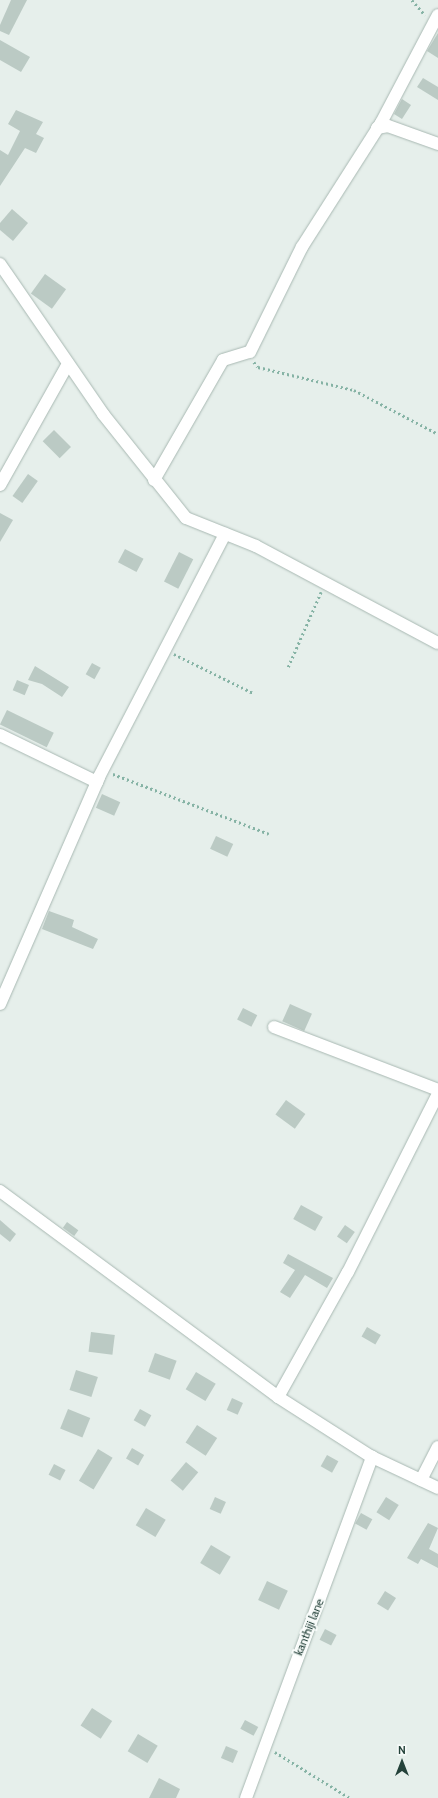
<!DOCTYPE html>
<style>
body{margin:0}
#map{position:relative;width:438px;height:1798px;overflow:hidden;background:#e6efeb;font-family:Cabin,sans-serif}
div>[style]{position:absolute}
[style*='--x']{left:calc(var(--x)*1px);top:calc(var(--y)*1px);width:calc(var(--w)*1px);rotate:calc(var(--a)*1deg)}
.building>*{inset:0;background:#bbcac4;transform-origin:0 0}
.path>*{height:2.5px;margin-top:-1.25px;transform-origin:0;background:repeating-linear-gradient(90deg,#86b3a5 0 2px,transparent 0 5px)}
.roads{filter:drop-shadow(0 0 1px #a8b8b2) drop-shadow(0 0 1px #a8b8b2)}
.minor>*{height:12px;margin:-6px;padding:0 6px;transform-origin:6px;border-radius:6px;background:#fff}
.tertiary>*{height:12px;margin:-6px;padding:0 6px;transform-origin:6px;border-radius:6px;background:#fff}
span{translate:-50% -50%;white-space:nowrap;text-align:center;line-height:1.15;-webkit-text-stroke:4px #f7fbf9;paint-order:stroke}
.street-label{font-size:12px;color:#24423a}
.north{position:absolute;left:382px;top:1742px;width:40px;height:40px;-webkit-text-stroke:3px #f7fbf9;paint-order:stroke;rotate:0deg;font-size:11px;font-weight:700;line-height:16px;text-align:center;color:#24423a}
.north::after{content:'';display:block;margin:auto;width:14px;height:18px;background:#24423a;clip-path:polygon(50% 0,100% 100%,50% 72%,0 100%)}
</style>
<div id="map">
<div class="building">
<div style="clip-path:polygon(11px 0,27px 0,9px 35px,0 31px,0 25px)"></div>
<div style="clip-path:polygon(438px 33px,438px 58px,427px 51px)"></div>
<div style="clip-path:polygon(0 40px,30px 57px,21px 72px,0 60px)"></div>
<div style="clip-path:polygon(423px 78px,438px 87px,438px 100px,417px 87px)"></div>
<div style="clip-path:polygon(402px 99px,411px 105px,402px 119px,394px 114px)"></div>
<div style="clip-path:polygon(16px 110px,43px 122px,36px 134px,44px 138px,36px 153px,25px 148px,0 186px,0 150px,8px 155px,20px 131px,8px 124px)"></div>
<div style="clip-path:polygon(12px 209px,28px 223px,13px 241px,0 230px,0 223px)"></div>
<div style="left:45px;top:274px;width:26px;height:24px;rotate:36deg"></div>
<div style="left:54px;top:430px;width:24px;height:16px;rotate:45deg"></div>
<div style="left:28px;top:474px;width:12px;height:27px;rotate:35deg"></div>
<div style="clip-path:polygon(0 513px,13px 520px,0 542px)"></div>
<div style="left:125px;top:549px;width:21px;height:15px;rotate:28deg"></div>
<div style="left:179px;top:552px;width:16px;height:33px;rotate:27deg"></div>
<div style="left:92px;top:663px;width:10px;height:13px;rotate:29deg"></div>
<div style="clip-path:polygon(35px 666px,69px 687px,62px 697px,42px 684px,28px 680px)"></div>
<div style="left:17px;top:680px;width:13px;height:11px;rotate:23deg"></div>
<div style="left:7px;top:710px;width:52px;height:16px;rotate:26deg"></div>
<div style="left:102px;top:794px;width:20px;height:15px;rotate:24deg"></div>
<div style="left:216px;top:836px;width:19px;height:14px;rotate:25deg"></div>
<div style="clip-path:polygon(49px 911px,74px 920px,72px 927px,98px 939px,93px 949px,42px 929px)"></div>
<div style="left:290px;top:1004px;width:24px;height:19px;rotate:24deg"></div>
<div style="left:243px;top:1008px;width:16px;height:13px;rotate:27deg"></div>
<div style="left:286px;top:1100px;width:24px;height:18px;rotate:36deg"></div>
<div style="left:301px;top:1205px;width:25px;height:16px;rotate:29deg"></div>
<div style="clip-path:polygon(0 1220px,16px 1234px,10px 1242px,0 1234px)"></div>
<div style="left:67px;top:1222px;width:14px;height:7px;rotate:36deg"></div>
<div style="left:345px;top:1225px;width:12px;height:14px;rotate:35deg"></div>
<div style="clip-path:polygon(288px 1254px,333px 1278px,327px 1288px,305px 1275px,290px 1298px,280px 1292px,295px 1270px,283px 1263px)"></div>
<div style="left:367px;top:1327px;width:16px;height:11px;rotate:30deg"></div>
<div style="left:91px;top:1332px;width:24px;height:20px;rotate:7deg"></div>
<div style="left:155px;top:1353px;width:23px;height:20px;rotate:20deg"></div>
<div style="left:76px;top:1370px;width:23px;height:21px;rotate:18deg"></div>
<div style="left:196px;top:1372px;width:23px;height:20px;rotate:31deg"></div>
<div style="left:232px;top:1398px;width:12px;height:13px;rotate:24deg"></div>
<div style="left:68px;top:1409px;width:24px;height:21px;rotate:22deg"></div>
<div style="left:140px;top:1409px;width:13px;height:13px;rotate:29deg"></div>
<div style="left:197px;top:1425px;width:24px;height:21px;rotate:33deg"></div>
<div style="left:132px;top:1448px;width:14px;height:12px;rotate:30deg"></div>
<div style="left:98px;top:1449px;width:17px;height:37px;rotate:31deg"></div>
<div style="left:327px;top:1455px;width:13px;height:13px;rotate:29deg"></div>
<div style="left:186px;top:1462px;width:16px;height:24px;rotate:40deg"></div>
<div style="left:54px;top:1464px;width:13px;height:12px;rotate:27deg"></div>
<div style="left:215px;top:1497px;width:12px;height:13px;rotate:24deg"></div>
<div style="left:386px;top:1497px;width:15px;height:18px;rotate:32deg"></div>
<div style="left:146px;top:1508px;width:23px;height:20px;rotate:31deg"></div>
<div style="left:361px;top:1513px;width:13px;height:12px;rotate:29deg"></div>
<div style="clip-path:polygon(428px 1523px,438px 1528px,429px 1549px,438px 1554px,438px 1568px,421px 1559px,418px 1564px,407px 1558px)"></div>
<div style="left:211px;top:1545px;width:23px;height:21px;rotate:31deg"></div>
<div style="left:267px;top:1581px;width:23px;height:21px;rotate:25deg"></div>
<div style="left:385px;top:1591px;width:13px;height:15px;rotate:32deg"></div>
<div style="left:325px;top:1629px;width:13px;height:12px;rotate:27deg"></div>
<div style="left:92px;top:1708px;width:24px;height:21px;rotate:33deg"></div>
<div style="left:245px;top:1720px;width:15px;height:10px;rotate:28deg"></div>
<div style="left:138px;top:1734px;width:23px;height:20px;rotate:31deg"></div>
<div style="left:226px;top:1746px;width:13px;height:13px;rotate:23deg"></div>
<div style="clip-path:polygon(159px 1778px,180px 1789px,176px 1798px,149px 1798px)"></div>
</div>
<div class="path">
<div style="--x:412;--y:0;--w:20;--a:49"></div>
<div style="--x:254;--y:362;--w:6;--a:51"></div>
<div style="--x:258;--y:367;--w:99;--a:13.5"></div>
<div style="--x:354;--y:390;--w:95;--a:27.6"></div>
<div style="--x:174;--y:654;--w:88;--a:26.3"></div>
<div style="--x:288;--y:667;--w:82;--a:-66.3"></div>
<div style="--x:113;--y:774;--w:167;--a:21"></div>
<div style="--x:275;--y:1752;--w:88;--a:31.5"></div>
</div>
<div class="roads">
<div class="minor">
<div style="--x:377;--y:128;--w:11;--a:-10"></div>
<div style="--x:388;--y:126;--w:53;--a:19.8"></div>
<div style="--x:0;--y:264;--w:182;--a:55.5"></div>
<div style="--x:103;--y:414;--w:133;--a:51.4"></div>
<div style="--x:186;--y:518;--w:75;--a:21.8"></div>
<div style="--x:256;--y:546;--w:206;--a:28.1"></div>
<div style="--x:154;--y:480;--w:138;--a:-60.1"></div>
<div style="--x:223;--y:360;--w:28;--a:-17"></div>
<div style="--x:250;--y:352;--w:117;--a:-63.7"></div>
<div style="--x:302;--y:247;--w:147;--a:-57.5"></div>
<div style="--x:381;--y:123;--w:122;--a:-62.2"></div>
<div style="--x:0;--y:485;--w:139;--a:-60.7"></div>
<div style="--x:0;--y:735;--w:108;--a:25.9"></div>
<div style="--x:0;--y:1004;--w:248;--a:-66.4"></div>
<div style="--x:99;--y:777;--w:274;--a:-62.6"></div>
<div style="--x:274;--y:1027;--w:176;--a:21"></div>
<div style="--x:278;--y:1397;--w:143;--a:-60.8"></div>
<div style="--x:348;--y:1272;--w:199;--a:-63.2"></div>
<div style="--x:421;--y:1480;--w:37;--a:-63"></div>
<div style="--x:246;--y:1798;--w:364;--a:-69.7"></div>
</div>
<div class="tertiary">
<div style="--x:0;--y:1191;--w:346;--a:36.5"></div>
<div style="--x:278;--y:1397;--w:112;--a:32.6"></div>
<div style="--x:372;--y:1457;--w:73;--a:25.2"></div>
</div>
</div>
<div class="street-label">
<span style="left:309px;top:1627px;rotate:-68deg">kanthiji lane</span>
</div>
<div class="north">N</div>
</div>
